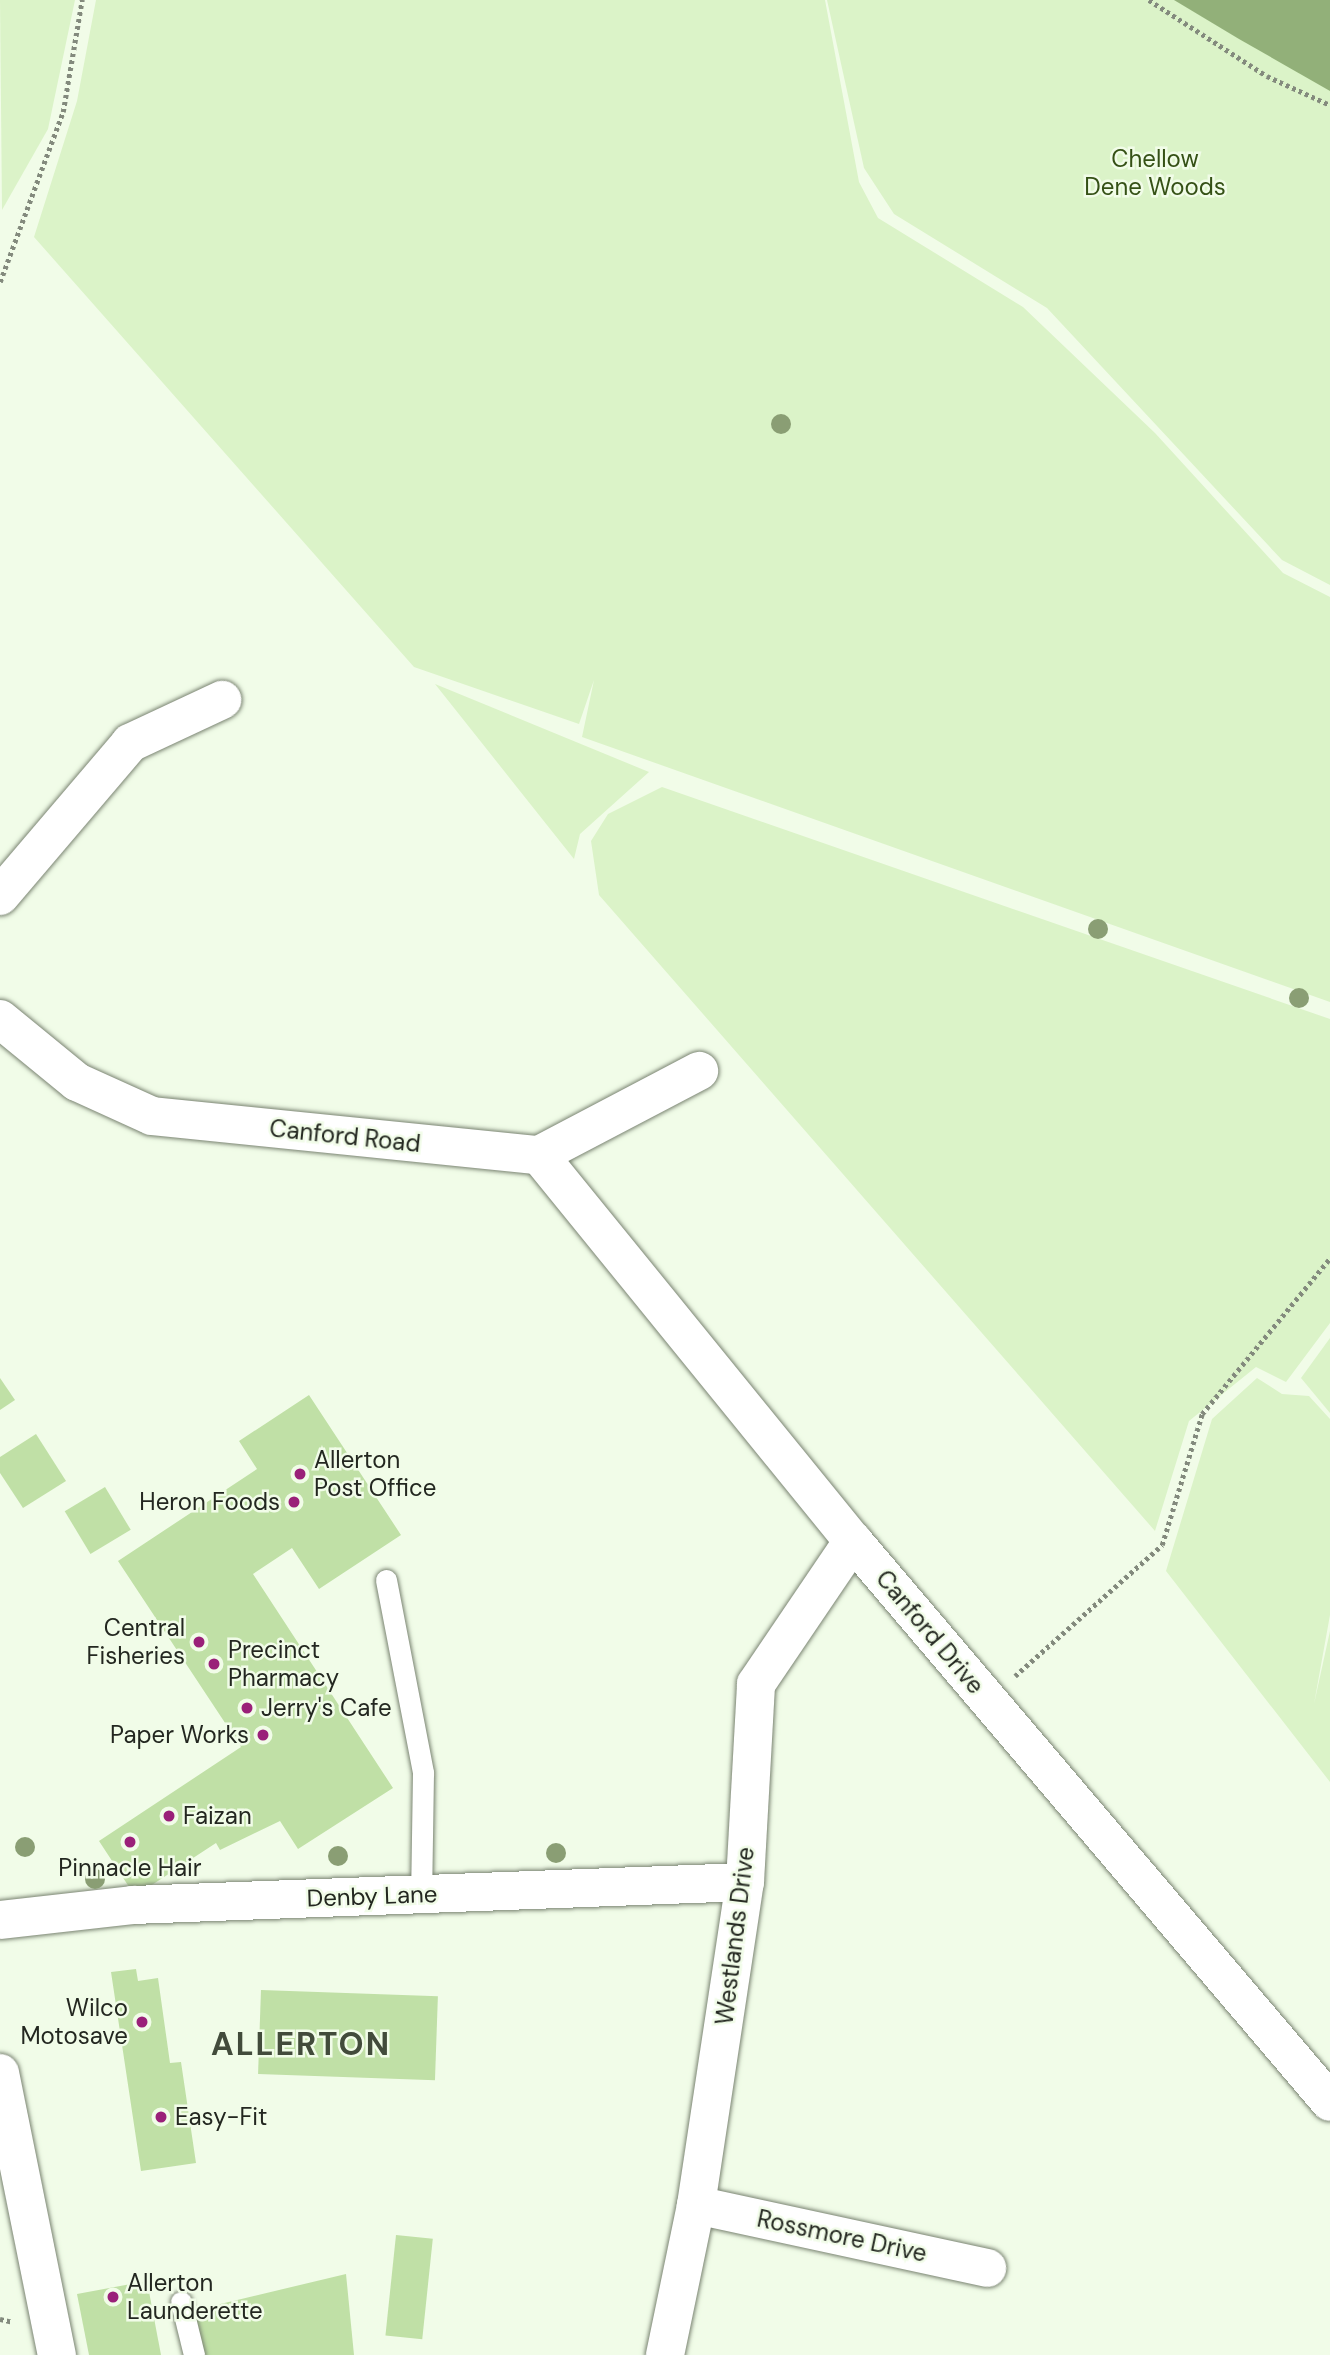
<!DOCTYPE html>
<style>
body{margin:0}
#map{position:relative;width:1330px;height:2355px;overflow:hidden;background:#f1fce8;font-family:"DM Sans",sans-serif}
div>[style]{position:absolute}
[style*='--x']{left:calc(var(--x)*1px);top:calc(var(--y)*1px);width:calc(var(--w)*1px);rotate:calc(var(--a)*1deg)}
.green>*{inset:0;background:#dbf3c8}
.water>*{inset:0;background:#92b079}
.building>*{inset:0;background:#c0e0a6;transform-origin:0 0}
.path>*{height:4.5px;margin-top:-2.25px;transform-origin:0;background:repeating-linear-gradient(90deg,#838a7d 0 3.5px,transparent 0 7px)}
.roads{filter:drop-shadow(0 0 2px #7a8472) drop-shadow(0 0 2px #7a8472)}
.service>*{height:21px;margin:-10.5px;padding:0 10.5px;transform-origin:10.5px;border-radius:10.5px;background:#fff}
.minor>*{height:38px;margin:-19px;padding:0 19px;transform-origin:19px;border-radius:19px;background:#fff}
.tertiary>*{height:38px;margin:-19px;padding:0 19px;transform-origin:19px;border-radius:19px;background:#fff}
.trees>*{width:20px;height:20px;margin:-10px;border-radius:50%;background:#8a9e74}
.dots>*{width:19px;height:19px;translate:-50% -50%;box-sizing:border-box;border:4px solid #f1fce8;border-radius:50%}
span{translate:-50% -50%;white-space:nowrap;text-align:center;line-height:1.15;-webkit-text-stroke:5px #f1fce8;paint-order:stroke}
.park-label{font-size:24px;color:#355116}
.street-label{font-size:24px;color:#232720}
.poi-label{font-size:24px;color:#232720}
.left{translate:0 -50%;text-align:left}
.right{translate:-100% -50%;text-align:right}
.district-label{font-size:32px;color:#424b3b;font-weight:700;letter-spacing:2px}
</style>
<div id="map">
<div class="green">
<div style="clip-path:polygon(0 0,75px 0,48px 129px,2px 210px)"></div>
<div style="clip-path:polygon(96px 0,825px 0,859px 182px,878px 218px,1023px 307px,1155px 433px,1283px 573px,1330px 597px,1330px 1002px,582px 737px,594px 680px,579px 724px,414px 667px,34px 237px,77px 101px)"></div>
<div style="clip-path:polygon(827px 0,1330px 0,1330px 585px,1282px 560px,1047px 308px,894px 214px,864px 168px)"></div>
<div style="clip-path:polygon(435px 684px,649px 772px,580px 834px,574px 859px)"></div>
<div style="clip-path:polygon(662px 787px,1330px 1019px,1330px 1323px,1286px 1382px,1256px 1367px,1189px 1421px,1155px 1531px,599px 895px,591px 841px,608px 814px)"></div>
<div style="clip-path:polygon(1330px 1338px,1330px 1413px,1301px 1378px)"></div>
<div style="clip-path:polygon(1257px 1378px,1282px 1394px,1309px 1396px,1330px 1419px,1330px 1615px,1314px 1704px,1330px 1631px,1330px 1782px,1166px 1571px,1212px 1419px)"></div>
</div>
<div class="water">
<div style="clip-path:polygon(1174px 0,1330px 0,1330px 91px,1239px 39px)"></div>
</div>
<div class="building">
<div style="clip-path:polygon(0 1378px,15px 1400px,0 1410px)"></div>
<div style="clip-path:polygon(309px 1395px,401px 1535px,319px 1589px,292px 1548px,253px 1574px,393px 1788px,298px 1849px,280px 1821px,220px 1850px,216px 1843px,135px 1896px,99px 1841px,241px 1747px,118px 1561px,257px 1469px,239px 1441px)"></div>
<div style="clip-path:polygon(36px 1434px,66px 1481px,23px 1508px,0 1473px,0 1457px)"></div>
<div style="left:105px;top:1487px;width:50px;height:47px;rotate:59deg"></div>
<div style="clip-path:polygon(136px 1969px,138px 1981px,158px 1978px,170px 2063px,181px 2062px,196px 2163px,141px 2171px,111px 1972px)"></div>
<div style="left:261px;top:1990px;width:177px;height:84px;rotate:2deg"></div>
<div style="left:396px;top:2235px;width:37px;height:101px;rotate:6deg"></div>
<div style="clip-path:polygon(346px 2274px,354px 2355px,201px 2355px,191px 2311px)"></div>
<div style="clip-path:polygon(147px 2281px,161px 2355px,89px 2355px,77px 2294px)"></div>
</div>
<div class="path">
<div style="--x:1149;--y:0;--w:140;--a:32.8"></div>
<div style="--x:1267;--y:76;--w:69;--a:24.7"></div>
<div style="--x:0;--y:282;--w:181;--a:-69.7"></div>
<div style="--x:63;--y:112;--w:114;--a:-80.4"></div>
<div style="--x:1015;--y:1676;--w:197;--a:-41.7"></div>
<div style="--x:1162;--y:1545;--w:137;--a:-73"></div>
<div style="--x:1202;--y:1414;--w:202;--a:-50.6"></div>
<div style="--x:0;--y:2319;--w:13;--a:13"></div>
</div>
<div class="roads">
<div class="service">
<div style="--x:386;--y:1580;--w:197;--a:79.1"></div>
<div style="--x:423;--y:1773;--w:122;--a:90.9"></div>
<div style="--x:181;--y:2302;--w:55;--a:76.2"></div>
</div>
<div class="minor">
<div style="--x:0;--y:896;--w:201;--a:-49.6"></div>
<div style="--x:130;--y:743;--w:102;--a:-25.1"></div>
<div style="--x:0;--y:1019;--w:99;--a:39.3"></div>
<div style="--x:77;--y:1082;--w:82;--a:24.4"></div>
<div style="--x:152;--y:1116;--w:389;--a:5.8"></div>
<div style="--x:539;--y:1155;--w:181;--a:-27.7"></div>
<div style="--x:539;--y:1155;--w:498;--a:50.9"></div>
<div style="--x:853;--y:1541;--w:736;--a:49.63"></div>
<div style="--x:0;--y:1920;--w:134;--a:-6.4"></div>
<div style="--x:133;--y:1905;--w:612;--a:-2.15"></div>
<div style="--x:696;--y:2205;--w:298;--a:12.2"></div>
<div style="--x:665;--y:2355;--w:153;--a:-78.3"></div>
<div style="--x:696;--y:2205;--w:327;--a:-81.4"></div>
<div style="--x:745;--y:1882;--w:198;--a:-86.8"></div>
<div style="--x:756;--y:1684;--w:173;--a:-55.9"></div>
</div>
<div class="tertiary">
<div style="--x:0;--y:2073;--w:288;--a:78.6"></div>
</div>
</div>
<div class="trees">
<div style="left:781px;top:424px"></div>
<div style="left:1098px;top:929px"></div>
<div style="left:1299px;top:998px"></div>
<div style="left:25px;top:1847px"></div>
<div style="left:556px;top:1853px"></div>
<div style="left:338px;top:1856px"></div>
<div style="left:95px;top:1879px"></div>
</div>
<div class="dots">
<div style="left:300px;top:1474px;background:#9a2079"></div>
<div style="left:294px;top:1502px;background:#9a2079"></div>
<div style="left:199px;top:1642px;background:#9a2079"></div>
<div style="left:214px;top:1664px;background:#9a2079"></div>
<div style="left:247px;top:1708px;background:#9a2079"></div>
<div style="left:263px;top:1735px;background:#9a2079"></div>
<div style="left:169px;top:1816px;background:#9a2079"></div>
<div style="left:130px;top:1842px;background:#9a2079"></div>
<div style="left:142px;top:2022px;background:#9a2079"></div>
<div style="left:161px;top:2117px;background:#9a2079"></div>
<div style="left:113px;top:2297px;background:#9a2079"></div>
</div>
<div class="park-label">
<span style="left:1155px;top:173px">Chellow<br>Dene Woods</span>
</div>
<div class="street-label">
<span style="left:345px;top:1136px;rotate:6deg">Canford Road</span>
<span style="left:930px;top:1632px;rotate:50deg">Canford Drive</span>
<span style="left:372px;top:1896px;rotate:-2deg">Denby Lane</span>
<span style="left:735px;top:1936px;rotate:-83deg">Westlands Drive</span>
<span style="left:842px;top:2236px;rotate:12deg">Rossmore Drive</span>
</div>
<div class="poi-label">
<span class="left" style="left:314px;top:1474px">Allerton<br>Post Office</span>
<span class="right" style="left:280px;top:1502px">Heron Foods</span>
<span class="right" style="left:185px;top:1642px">Central<br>Fisheries</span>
<span class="left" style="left:228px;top:1664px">Precinct<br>Pharmacy</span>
<span class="left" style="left:261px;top:1708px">Jerry's Cafe</span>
<span class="right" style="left:249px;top:1735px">Paper Works</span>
<span class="left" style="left:183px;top:1816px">Faizan</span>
<span style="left:130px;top:1868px">Pinnacle Hair</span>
<span class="right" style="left:128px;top:2022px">Wilco<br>Motosave</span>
<span class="left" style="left:175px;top:2117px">Easy-Fit</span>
<span class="left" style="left:127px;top:2297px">Allerton<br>Launderette</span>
</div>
<div class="district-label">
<span style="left:301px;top:2044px">ALLERTON</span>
</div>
</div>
